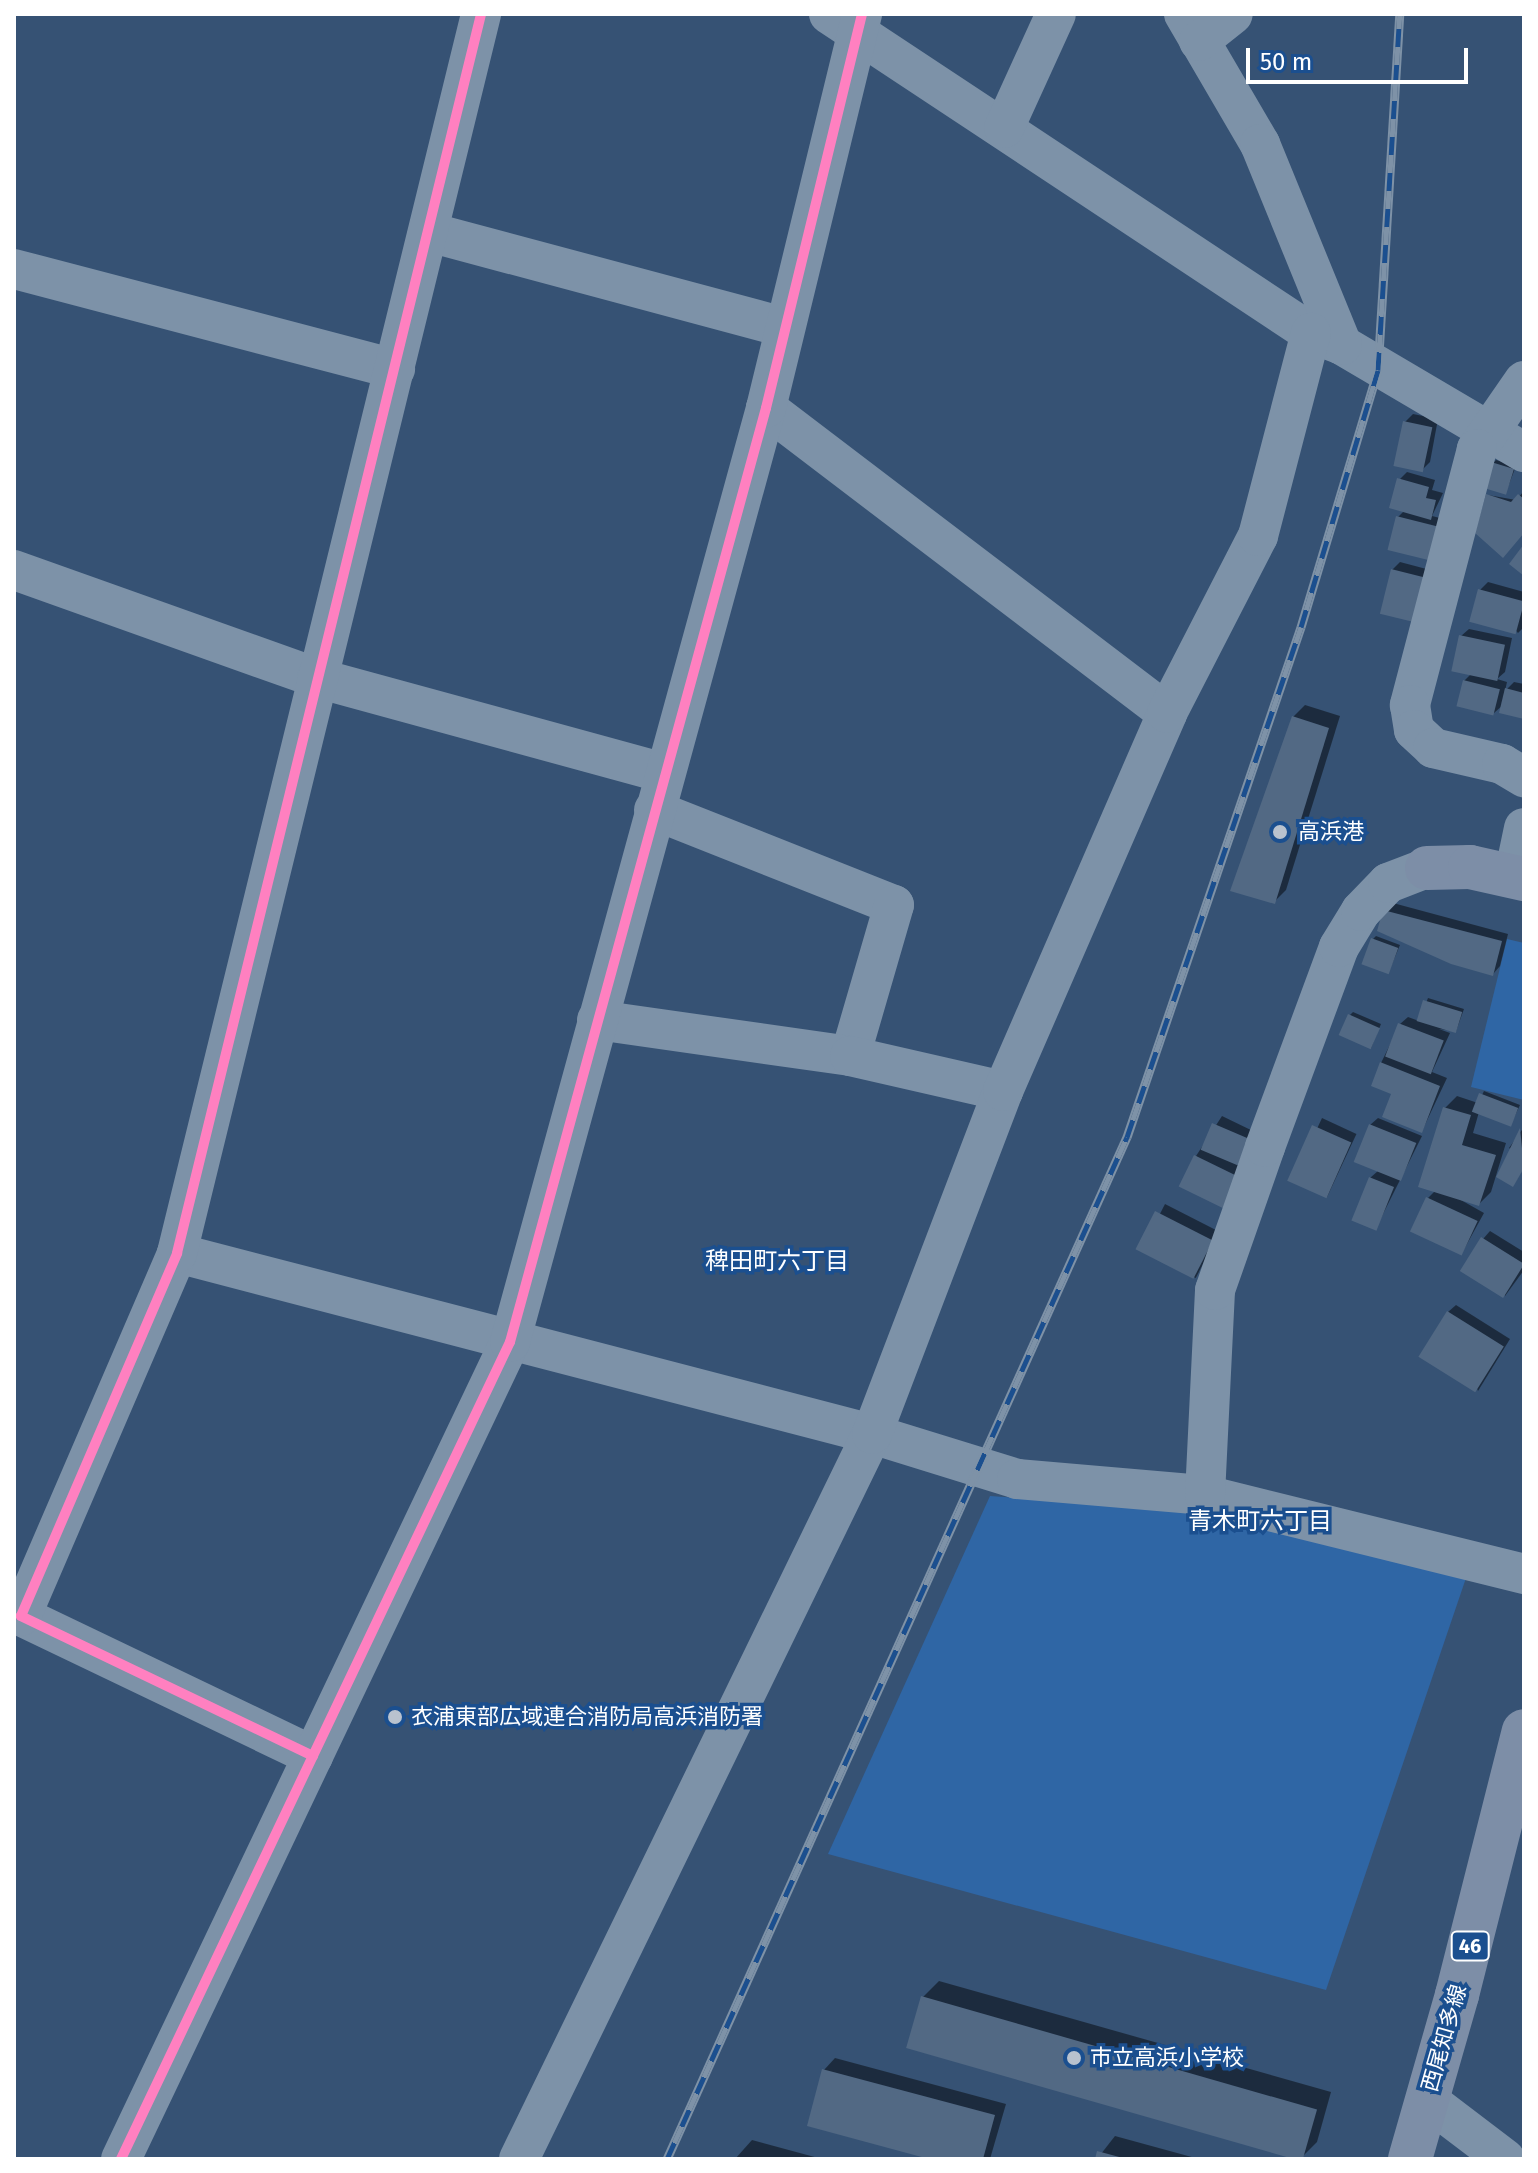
<!DOCTYPE html>
<meta charset="utf-8">
<style>
body{margin:0}
#map{position:relative;width:1538px;height:2173px;overflow:hidden;background:#365274;font-family:"Fira Sans","Noto Sans JP",sans-serif}
div>[style]{position:absolute}
[style*='--x']{left:calc(var(--x)*1px);top:calc(var(--y)*1px);width:calc(var(--w)*1px);rotate:calc(var(--a)*1deg)}
.green>*{inset:0;background:#2f66a5}
.shadow>*{inset:0;background:#0007;transform-origin:0 0}
.building>*{inset:0;background:#526984;transform-origin:0 0}
.minor>*{height:40px;margin:-20px;padding:0 20px;transform-origin:20px;border-radius:20px;background:#7d92a8}
.major>*{height:44px;margin:-22px;padding:0 22px;transform-origin:22px;border-radius:22px;background:#7d8ea7}
.rail>*{height:9px;margin-top:-4.5px;transform-origin:0;background:repeating-linear-gradient(90deg,#1b4f8f 0 18px,#7e92a7 0 36px);box-sizing:border-box;border-block:2px solid #7e92a7}
.cycleway>*{height:10px;margin:-5px;padding:0 5px;transform-origin:5px;border-radius:5px;background:#ff80c0}
.dots>*{width:22px;height:22px;translate:-50% -50%;box-sizing:border-box;border:4px solid #1b4f8f;border-radius:50%}
span{translate:-50% -50%;white-space:nowrap;text-align:center;line-height:1.15;-webkit-text-stroke:7px #1b4f8f;paint-order:stroke}
.shield-label span{padding:2px 6px;background:#1b4f8f;border:2px solid;border-radius:6px;-webkit-text-stroke-width:0}
.shield-label{font-size:20px;color:#fff;font-weight:700}
.poi-label{font-size:22px;color:#fff}
.left{translate:0 -50%;text-align:left}
.street-label{font-size:22px;color:#fff}
.neighbourhood-label{font-size:24px;color:#fff}
.frame{position:absolute;inset:0;border:16px solid #fff;pointer-events:none}
.scale{position:absolute;left:1246px;top:48px;width:222px;height:36px;box-sizing:border-box;border:4px solid #fff;border-top:0;padding-left:10px;font-size:24px;line-height:28px;white-space:nowrap;color:#fff;-webkit-text-stroke:6px #1b4f8f;paint-order:stroke}
</style>
<div id="map">
<div class="green">
<div style="clip-path:polygon(1507px 939px,1524px 943px,1524px 1100px,1471px 1087px)"></div>
<div style="clip-path:polygon(990px 1496px,1191px 1510px,1466px 1578px,1326px 1990px,828px 1854px)"></div>
</div>
<div class="shadow">
<div style="clip-path:polygon(1413px 414px,1438px 419px,1430px 462px,1422px 470px,1405px 422px)"></div>
<div style="clip-path:polygon(1496px 460px,1516px 466px,1506px 492px,1493px 463px)"></div>
<div style="clip-path:polygon(1407px 472px,1435px 480px,1432px 490px,1443px 493px,1432px 516px,1444px 519px,1436px 552px,1398px 517px,1405px 510px,1399px 480px)"></div>
<div style="clip-path:polygon(1524px 491px,1524px 531px,1488px 495px,1516px 500px)"></div>
<div style="clip-path:polygon(1400px 562px,1434px 571px,1425px 612px,1392px 570px)"></div>
<div style="clip-path:polygon(1488px 582px,1524px 592px,1524px 627px,1518px 633px,1480px 590px)"></div>
<div style="clip-path:polygon(1469px 629px,1512px 638px,1505px 672px,1497px 679px,1507px 682px,1505px 691px,1514px 682px,1524px 684px,1524px 717px,1503px 705px,1494px 713px,1464px 681px,1472px 673px,1461px 636px)"></div>
<div style="clip-path:polygon(1305px 705px,1340px 716px,1286px 890px,1274px 902px,1293px 717px)"></div>
<div style="clip-path:polygon(1393px 903px,1508px 934px,1500px 966px,1493px 974px,1385px 911px)"></div>
<div style="clip-path:polygon(1376px 936px,1400px 945px,1389px 971px,1373px 939px)"></div>
<div style="clip-path:polygon(1428px 998px,1464px 1009px,1456px 1031px,1439px 1029px,1450px 1033px,1432px 1072px,1447px 1078px,1422px 1131px,1394px 1093px,1381px 1063px,1400px 1024px,1408px 1017px,1419px 1021px)"></div>
<div style="clip-path:polygon(1353px 1012px,1381px 1024px,1371px 1048px,1350px 1015px)"></div>
<div style="clip-path:polygon(1484px 1091px,1520px 1105px,1511px 1124px,1479px 1112px,1473px 1133px,1506px 1143px,1491px 1192px,1479px 1204px,1452px 1195px,1484px 1213px,1462px 1253px,1428px 1198px,1436px 1190px,1445px 1108px,1457px 1096px,1478px 1103px)"></div>
<div style="clip-path:polygon(1222px 1116px,1255px 1132px,1237px 1164px,1245px 1168px,1232px 1196px,1196px 1156px)"></div>
<div style="left:1322px;top:1118px;width:38px;height:69px;rotate:25deg"></div>
<div style="clip-path:polygon(1378px 1118px,1422px 1136px,1376px 1228px,1370px 1178px,1379px 1170px,1370px 1125px)"></div>
<div style="clip-path:polygon(1524px 1127px,1524px 1167px,1516px 1181px,1515px 1152px,1509px 1148px)"></div>
<div style="left:1165px;top:1204px;width:61px;height:52px;rotate:27deg"></div>
<div style="clip-path:polygon(1490px 1231px,1524px 1252px,1524px 1270px,1505px 1296px,1483px 1239px)"></div>
<div style="clip-path:polygon(1456px 1305px,1510px 1339px,1478px 1391px,1448px 1312px)"></div>
<div style="clip-path:polygon(939px 1981px,1331px 2092px,1317px 2142px,1301px 2158px,923px 1997px)"></div>
<div style="clip-path:polygon(835px 2058px,1006px 2104px,990px 2159px,936px 2159px,824px 2070px)"></div>
<div style="clip-path:polygon(1115px 2136px,1199px 2159px,1097px 2159px)"></div>
<div style="clip-path:polygon(752px 2140px,822px 2159px,735px 2159px)"></div>
</div>
<div class="building">
<div style="left:1403px;top:421px;width:30px;height:46px;rotate:12deg"></div>
<div style="left:1491px;top:462px;width:24px;height:27px;rotate:17deg"></div>
<div style="clip-path:polygon(1397px 478px,1429px 487px,1426px 498px,1436px 500px,1431px 520px,1389px 508px)"></div>
<div style="clip-path:polygon(1486px 494px,1511px 502px,1518px 494px,1524px 499px,1524px 533px,1503px 558px,1475px 533px)"></div>
<div style="left:1396px;top:516px;width:42px;height:35px;rotate:14deg"></div>
<div style="clip-path:polygon(1524px 544px,1524px 576px,1509px 564px)"></div>
<div style="left:1391px;top:569px;width:38px;height:46px;rotate:14deg"></div>
<div style="left:1478px;top:589px;width:48px;height:34px;rotate:15deg"></div>
<div style="left:1459px;top:635px;width:47px;height:37px;rotate:12deg"></div>
<div style="left:1463px;top:680px;width:38px;height:27px;rotate:14deg"></div>
<div style="clip-path:polygon(1505px 688px,1524px 693px,1524px 719px,1499px 713px)"></div>
<div style="clip-path:polygon(1292px 716px,1329px 728px,1275px 904px,1230px 891px)"></div>
<div style="clip-path:polygon(1383px 910px,1502px 941px,1493px 976px,1451px 964px,1377px 931px)"></div>
<div style="left:1371px;top:938px;width:29px;height:28px;rotate:20deg"></div>
<div style="left:1423px;top:1000px;width:41px;height:22px;rotate:17deg"></div>
<div style="left:1348px;top:1014px;width:35px;height:23px;rotate:24deg"></div>
<div style="left:1398px;top:1023px;width:49px;height:36px;rotate:21deg"></div>
<div style="clip-path:polygon(1380px 1062px,1440px 1086px,1422px 1133px,1382px 1117px,1391px 1094px,1371px 1086px)"></div>
<div style="left:1479px;top:1093px;width:42px;height:20px;rotate:21deg"></div>
<div style="clip-path:polygon(1443px 1107px,1471px 1115px,1462px 1145px,1496px 1155px,1479px 1206px,1418px 1187px)"></div>
<div style="left:1212px;top:1123px;width:40px;height:29px;rotate:23deg"></div>
<div style="left:1369px;top:1124px;width:51px;height:41px;rotate:22deg"></div>
<div style="left:1312px;top:1125px;width:43px;height:61px;rotate:24deg"></div>
<div style="clip-path:polygon(1520px 1128px,1524px 1168px,1513px 1187px,1496px 1177px)"></div>
<div style="left:1194px;top:1155px;width:49px;height:35px;rotate:26deg"></div>
<div style="left:1369px;top:1177px;width:27px;height:47px;rotate:22deg"></div>
<div style="left:1426px;top:1197px;width:57px;height:38px;rotate:25deg"></div>
<div style="left:1155px;top:1211px;width:65px;height:43px;rotate:27deg"></div>
<div style="left:1481px;top:1237px;width:51px;height:40px;rotate:32deg"></div>
<div style="left:1447px;top:1311px;width:67px;height:54px;rotate:32deg"></div>
<div style="left:921px;top:1996px;width:412px;height:54px;rotate:16deg"></div>
<div style="clip-path:polygon(822px 2069px,995px 2115px,983px 2159px,929px 2159px,807px 2126px)"></div>
<div style="clip-path:polygon(1097px 2151px,1123px 2158px,1123px 2159px,1095px 2159px)"></div>
</div>
<div class="minor">
<div style="--x:829;--y:14;--w:578;--a:33.5"></div>
<div style="--x:1311;--y:333;--w:33;--a:21"></div>
<div style="--x:1342;--y:345;--w:211;--a:30.5"></div>
<div style="--x:1184;--y:14;--w:151;--a:59.7"></div>
<div style="--x:1260;--y:144;--w:217;--a:67.8"></div>
<div style="--x:1199;--y:41;--w:43;--a:-38.5"></div>
<div style="--x:1004;--y:128;--w:125;--a:-65.5"></div>
<div style="--x:429;--y:232;--w:367;--a:15"></div>
<div style="--x:14;--y:269;--w:394;--a:14.7"></div>
<div style="--x:1524;--y:381;--w:83;--a:124.7"></div>
<div style="--x:1477;--y:449;--w:265;--a:104.7"></div>
<div style="--x:1410;--y:705;--w:25;--a:81"></div>
<div style="--x:1414;--y:730;--w:26;--a:43"></div>
<div style="--x:1433;--y:748;--w:71;--a:13.1"></div>
<div style="--x:1502;--y:764;--w:26;--a:31"></div>
<div style="--x:766;--y:408;--w:504;--a:37.26"></div>
<div style="--x:14;--y:570;--w:322;--a:19.6"></div>
<div style="--x:317;--y:678;--w:360;--a:15.3"></div>
<div style="--x:654;--y:810;--w:258;--a:21.6"></div>
<div style="--x:894;--y:905;--w:157;--a:106.2"></div>
<div style="--x:1514;--y:876;--w:49;--a:-78.2"></div>
<div style="--x:597;--y:1020;--w:256;--a:8.1"></div>
<div style="--x:850;--y:1056;--w:157;--a:12.9"></div>
<div style="--x:177;--y:1253;--w:718;--a:14.6"></div>
<div style="--x:872;--y:1434;--w:152;--a:17.2"></div>
<div style="--x:1017;--y:1479;--w:189;--a:4.9"></div>
<div style="--x:1205;--y:1495;--w:329;--a:13.9"></div>
<div style="--x:1205;--y:1495;--w:205;--a:-87.2"></div>
<div style="--x:1215;--y:1290;--w:151;--a:-70.7"></div>
<div style="--x:1265;--y:1147;--w:213;--a:-69.7"></div>
<div style="--x:1339;--y:947;--w:42;--a:-58.6"></div>
<div style="--x:1361;--y:911;--w:39;--a:-46"></div>
<div style="--x:1388;--y:883;--w:42;--a:-21"></div>
<div style="--x:313;--y:1756;--w:324;--a:-154.4"></div>
<div style="--x:21;--y:1616;--w:395;--a:-66.7"></div>
<div style="--x:177;--y:1253;--w:1276;--a:-76.21"></div>
<div style="--x:1426;--y:2099;--w:99;--a:37.2"></div>
<div style="--x:121;--y:2159;--w:905;--a:-64.54"></div>
<div style="--x:510;--y:1342;--w:968;--a:-74.67"></div>
<div style="--x:766;--y:408;--w:406;--a:-76.3"></div>
<div style="--x:519;--y:2159;--w:806;--a:-64.04"></div>
<div style="--x:872;--y:1434;--w:367;--a:-69.1"></div>
<div style="--x:1003;--y:1091;--w:412;--a:-66.5"></div>
<div style="--x:1167;--y:713;--w:199;--a:-62.8"></div>
<div style="--x:1258;--y:536;--w:210;--a:-75.4"></div>
</div>
<div class="major">
<div style="--x:1427;--y:868;--w:43;--a:-1.3"></div>
<div style="--x:1470;--y:867;--w:55;--a:12.5"></div>
<div style="--x:1410;--y:2159;--w:171;--a:-74"></div>
<div style="--x:1457;--y:1995;--w:272;--a:-75.8"></div>
</div>
<div class="rail">
<div style="--x:667;--y:2159;--w:1121;--a:-65.77"></div>
<div style="--x:1127;--y:1137;--w:539;--a:-71.16"></div>
<div style="--x:1301;--y:627;--w:268;--a:-73.3"></div>
<div style="--x:1378;--y:370;--w:357;--a:-86.5"></div>
</div>
<div class="cycleway">
<div style="--x:313;--y:1756;--w:324;--a:-154.4"></div>
<div style="--x:21;--y:1616;--w:395;--a:-66.7"></div>
<div style="--x:177;--y:1253;--w:1276;--a:-76.21"></div>
<div style="--x:121;--y:2159;--w:905;--a:-64.54"></div>
<div style="--x:510;--y:1342;--w:968;--a:-74.67"></div>
<div style="--x:766;--y:408;--w:406;--a:-76.3"></div>
</div>
<div class="dots">
<div style="left:1280px;top:832px;background:#b9c2ce"></div>
<div style="left:395px;top:1717px;background:#b9c2ce"></div>
<div style="left:1074px;top:2058px;background:#b9c2ce"></div>
</div>
<div class="shield-label">
<span style="left:1470px;top:1946px">46</span>
</div>
<div class="poi-label">
<span class="left" style="left:1298px;top:832px">高浜港</span>
<span class="left" style="left:411px;top:1717px">衣浦東部広域連合消防局高浜消防署</span>
<span class="left" style="left:1090px;top:2058px">市立高浜小学校</span>
</div>
<div class="street-label">
<span style="left:1444px;top:2038px;rotate:-74deg">西尾知多線</span>
</div>
<div class="neighbourhood-label">
<span style="left:777px;top:1262px">稗田町六丁目</span>
<span style="left:1260px;top:1522px">青木町六丁目</span>
</div>
<div class="frame"></div>
<div class="scale">50 m</div>
</div>
